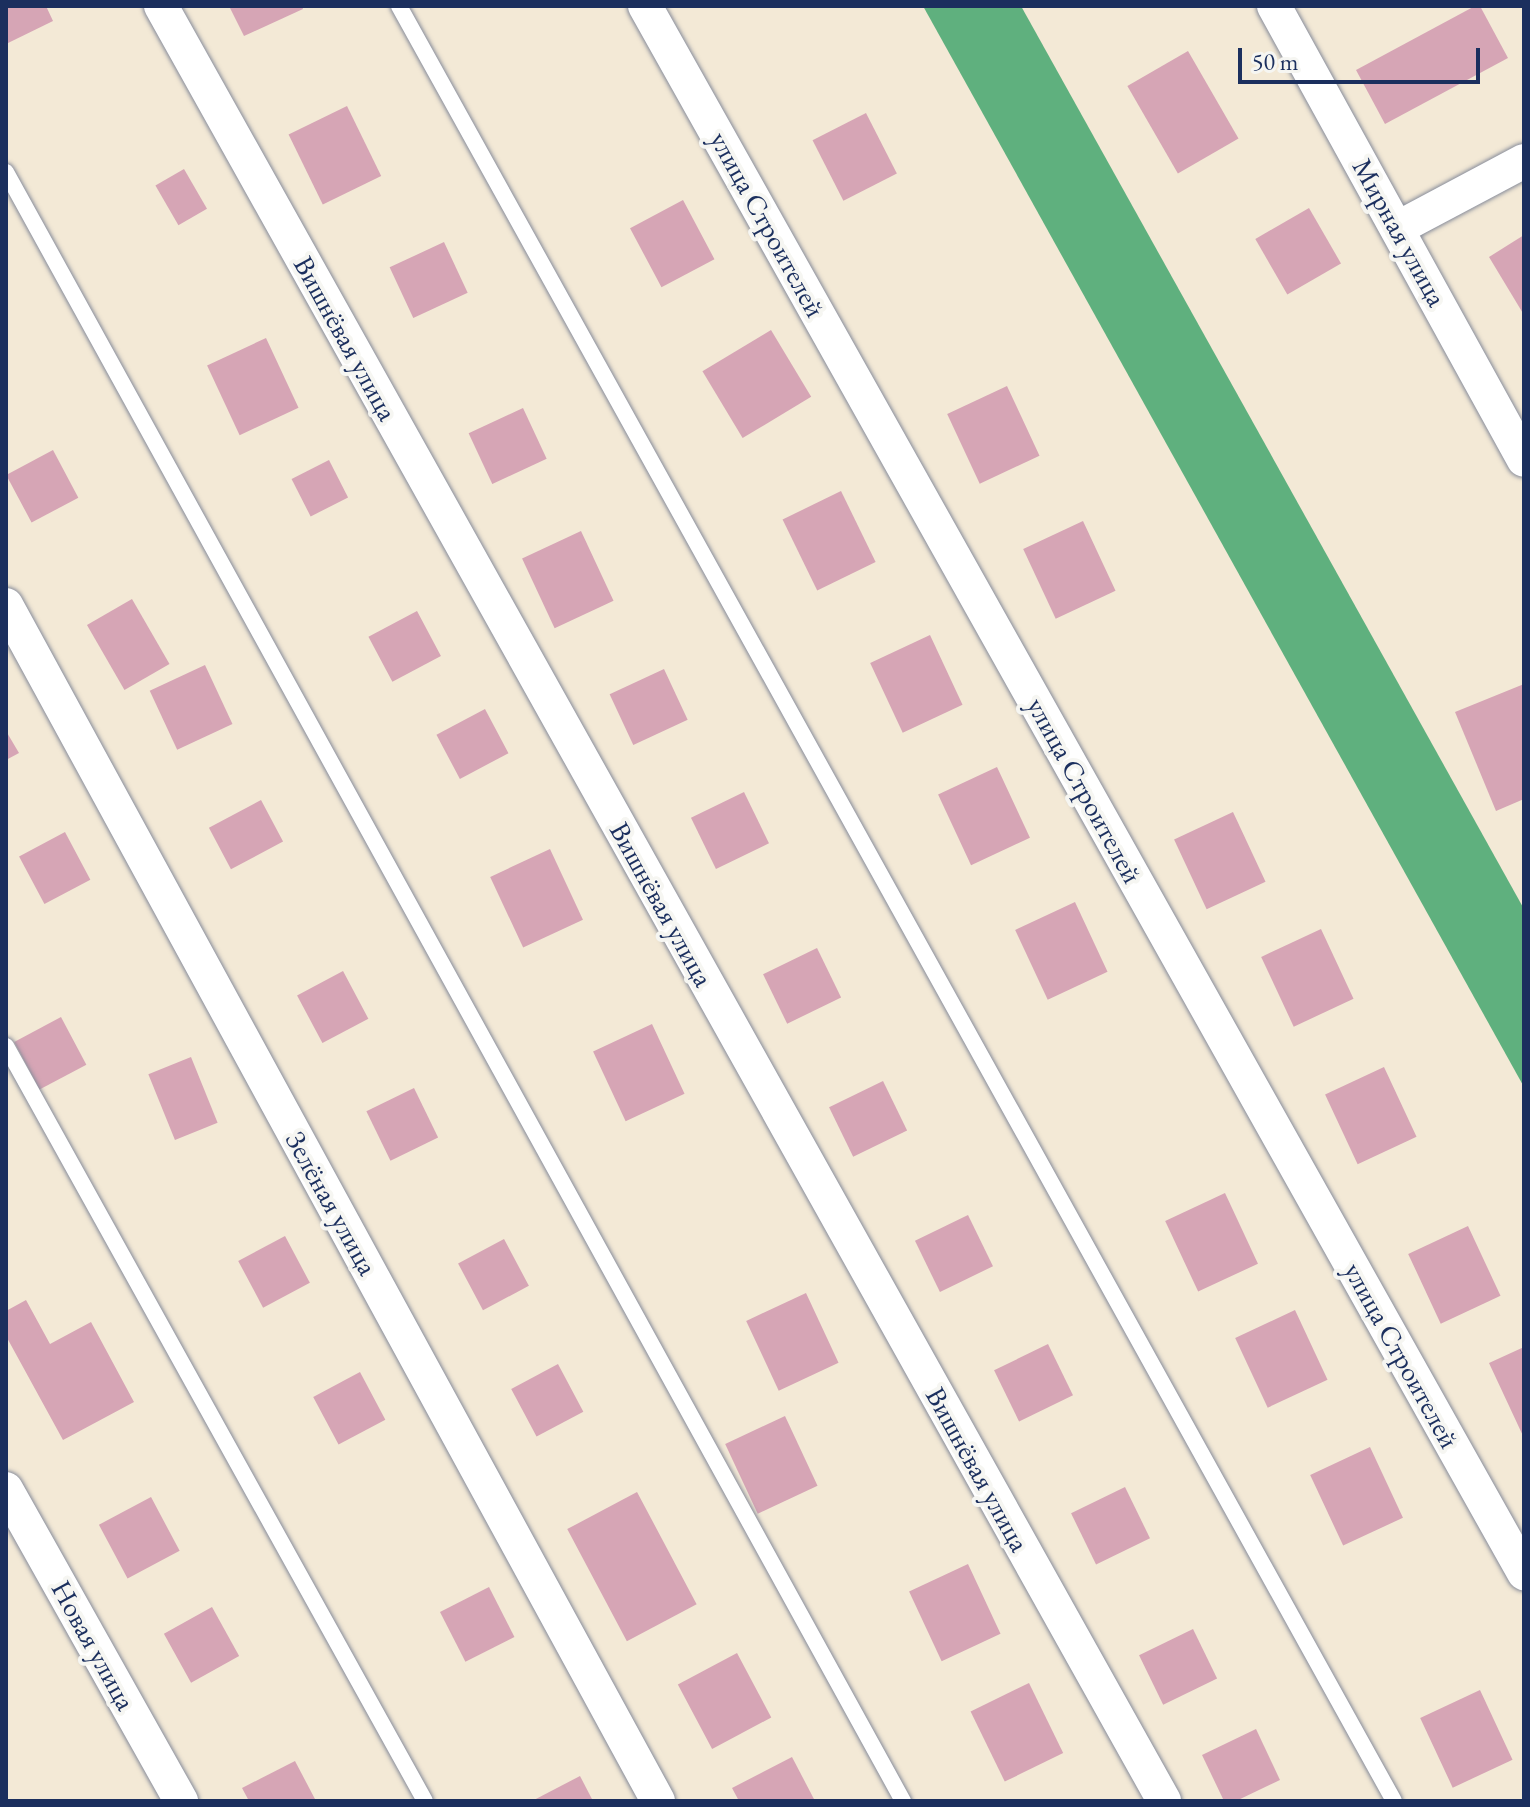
<!DOCTYPE html>
<meta charset="utf-8">
<style>
body{margin:0}
#map{position:relative;width:1530px;height:1807px;overflow:hidden;background:#f3e9d6;font-family:"EB Garamond",serif}
div>[style]{position:absolute}
[style*='--x']{left:calc(var(--x)*1px);top:calc(var(--y)*1px);width:calc(var(--w)*1px);rotate:calc(var(--a)*1deg)}
.forest>*{inset:0;background:#5fb07e}
.building>*{inset:0;background:#d6a5b5;transform-origin:0 0}
.roads{filter:drop-shadow(0 0 2px #878c9a) drop-shadow(0 0 2px #878c9a)}
.lane>*{height:16px;margin:-8px;padding:0 8px;transform-origin:8px;border-radius:8px;background:#fff}
.street>*{height:34px;margin:-17px;padding:0 17px;transform-origin:17px;border-radius:17px;background:#fff}
span{translate:-50% -50%;white-space:nowrap;text-align:center;line-height:1.15;-webkit-text-stroke:8px #f6f6f2;paint-order:stroke}
.street-label{font-size:28px;color:#1b2f5e}
.frame{position:absolute;inset:0;border:8px solid #1b2f5e;pointer-events:none}
.scale{position:absolute;left:1238px;top:48px;width:242px;height:36px;box-sizing:border-box;border:4px solid #1b2f5e;border-top:0;padding-left:10px;font-size:24px;line-height:28px;white-space:nowrap;color:#1b2f5e;-webkit-text-stroke:6px #f6f6f2;paint-order:stroke}
</style>
<div id="map">
<div class="forest">
<div style="clip-path:polygon(923px 6px,1021px 6px,1524px 909px,1524px 1087px)"></div>
</div>
<div class="building">
<div style="clip-path:polygon(6px 6px,46px 6px,53px 21px,6px 44px)"></div>
<div style="clip-path:polygon(229px 6px,302px 6px,303px 9px,244px 36px)"></div>
<div style="clip-path:polygon(1475px 6px,1480px 6px,1508px 58px,1385px 124px,1356px 70px)"></div>
<div style="left:1188px;top:51px;width:101px;height:70px;rotate:60deg"></div>
<div style="left:347px;top:106px;width:78px;height:65px;rotate:64deg"></div>
<div style="left:866px;top:113px;width:68px;height:60px;rotate:63deg"></div>
<div style="left:184px;top:169px;width:46px;height:33px;rotate:60deg"></div>
<div style="left:683px;top:200px;width:67px;height:60px;rotate:62deg"></div>
<div style="left:1309px;top:208px;width:64px;height:62px;rotate:60deg"></div>
<div style="clip-path:polygon(1524px 235px,1524px 315px,1489px 257px)"></div>
<div style="left:444px;top:242px;width:56px;height:60px;rotate:65deg"></div>
<div style="left:771px;top:330px;width:78px;height:80px;rotate:59deg"></div>
<div style="left:266px;top:338px;width:77px;height:65px;rotate:65deg"></div>
<div style="left:1007px;top:386px;width:77px;height:66px;rotate:65deg"></div>
<div style="left:523px;top:408px;width:56px;height:60px;rotate:65deg"></div>
<div style="left:53px;top:450px;width:54px;height:53px;rotate:62deg"></div>
<div style="left:329px;top:460px;width:42px;height:42px;rotate:63deg"></div>
<div style="left:841px;top:491px;width:79px;height:65px;rotate:64deg"></div>
<div style="left:1083px;top:521px;width:77px;height:66px;rotate:65deg"></div>
<div style="left:581px;top:531px;width:77px;height:65px;rotate:65deg"></div>
<div style="left:132px;top:599px;width:75px;height:52px;rotate:60deg"></div>
<div style="left:417px;top:611px;width:51px;height:55px;rotate:62deg"></div>
<div style="left:930px;top:635px;width:77px;height:66px;rotate:65deg"></div>
<div style="left:205px;top:665px;width:65px;height:61px;rotate:65deg"></div>
<div style="left:664px;top:669px;width:56px;height:60px;rotate:65deg"></div>
<div style="clip-path:polygon(1524px 684px,1524px 799px,1496px 811px,1455px 712px)"></div>
<div style="left:485px;top:709px;width:50px;height:55px;rotate:62deg"></div>
<div style="clip-path:polygon(6px 731px,19px 753px,6px 760px)"></div>
<div style="left:997px;top:767px;width:78px;height:65px;rotate:65deg"></div>
<div style="left:744px;top:792px;width:57px;height:59px;rotate:64deg"></div>
<div style="left:261px;top:800px;width:47px;height:59px;rotate:62deg"></div>
<div style="left:1233px;top:812px;width:77px;height:65px;rotate:65deg"></div>
<div style="left:65px;top:832px;width:54px;height:52px;rotate:62deg"></div>
<div style="left:550px;top:849px;width:78px;height:66px;rotate:65deg"></div>
<div style="left:1075px;top:902px;width:77px;height:66px;rotate:65deg"></div>
<div style="left:1321px;top:929px;width:77px;height:66px;rotate:65deg"></div>
<div style="left:817px;top:948px;width:55px;height:60px;rotate:64deg"></div>
<div style="left:343px;top:971px;width:54px;height:52px;rotate:62deg"></div>
<div style="left:61px;top:1017px;width:54px;height:53px;rotate:62deg"></div>
<div style="left:652px;top:1024px;width:77px;height:65px;rotate:65deg"></div>
<div style="left:191px;top:1057px;width:71px;height:46px;rotate:68deg"></div>
<div style="left:1384px;top:1067px;width:77px;height:65px;rotate:65deg"></div>
<div style="left:883px;top:1081px;width:55px;height:60px;rotate:64deg"></div>
<div style="left:414px;top:1088px;width:55px;height:53px;rotate:64deg"></div>
<div style="left:1225px;top:1193px;width:78px;height:66px;rotate:65deg"></div>
<div style="left:968px;top:1215px;width:57px;height:59px;rotate:64deg"></div>
<div style="left:1468px;top:1226px;width:77px;height:66px;rotate:65deg"></div>
<div style="left:285px;top:1236px;width:53px;height:53px;rotate:62deg"></div>
<div style="left:504px;top:1239px;width:53px;height:52px;rotate:62deg"></div>
<div style="left:806px;top:1293px;width:77px;height:66px;rotate:65deg"></div>
<div style="clip-path:polygon(26px 1300px,50px 1344px,91px 1322px,134px 1402px,63px 1440px,6px 1336px,6px 1311px)"></div>
<div style="left:1295px;top:1310px;width:77px;height:66px;rotate:65deg"></div>
<div style="left:1048px;top:1344px;width:57px;height:60px;rotate:64deg"></div>
<div style="clip-path:polygon(1524px 1347px,1524px 1438px,1489px 1363px)"></div>
<div style="left:558px;top:1364px;width:54px;height:53px;rotate:62deg"></div>
<div style="left:360px;top:1372px;width:54px;height:53px;rotate:62deg"></div>
<div style="left:785px;top:1416px;width:77px;height:66px;rotate:65deg"></div>
<div style="left:1370px;top:1447px;width:78px;height:66px;rotate:65deg"></div>
<div style="left:1125px;top:1487px;width:57px;height:60px;rotate:64deg"></div>
<div style="left:637px;top:1492px;width:127px;height:79px;rotate:62deg"></div>
<div style="left:151px;top:1497px;width:61px;height:59px;rotate:62deg"></div>
<div style="left:968px;top:1564px;width:77px;height:65px;rotate:65deg"></div>
<div style="left:489px;top:1587px;width:56px;height:55px;rotate:63deg"></div>
<div style="left:212px;top:1607px;width:56px;height:55px;rotate:61deg"></div>
<div style="left:1193px;top:1629px;width:55px;height:60px;rotate:64deg"></div>
<div style="left:737px;top:1653px;width:73px;height:67px;rotate:62deg"></div>
<div style="left:1029px;top:1683px;width:78px;height:65px;rotate:64deg"></div>
<div style="left:1480px;top:1690px;width:77px;height:66px;rotate:65deg"></div>
<div style="clip-path:polygon(1256px 1729px,1280px 1780px,1236px 1801px,1224px 1801px,1202px 1755px)"></div>
<div style="clip-path:polygon(792px 1757px,815px 1801px,739px 1801px,732px 1788px)"></div>
<div style="clip-path:polygon(295px 1761px,316px 1801px,249px 1801px,242px 1788px)"></div>
<div style="clip-path:polygon(580px 1776px,593px 1801px,532px 1801px)"></div>
</div>
<div class="roads">
<div class="lane">
<div style="--x:399;--y:6;--w:2052;--a:61"></div>
<div style="--x:6;--y:172;--w:1860;--a:61.16"></div>
<div style="--x:6;--y:1046;--w:863;--a:60.97"></div>
</div>
<div class="street">
<div style="--x:161;--y:6;--w:2056;--a:60.8"></div>
<div style="--x:645;--y:6;--w:1797;--a:60.71"></div>
<div style="--x:1274;--y:6;--w:518;--a:61.16"></div>
<div style="--x:1398;--y:228;--w:143;--a:-28"></div>
<div style="--x:6;--y:605;--w:1362;--a:61.4"></div>
<div style="--x:6;--y:1489;--w:358;--a:60.7"></div>
</div>
</div>
<div class="street-label">
<span style="left:768px;top:224px;rotate:61deg">улица Строителей</span>
<span style="left:1400px;top:232px;rotate:61deg">Мирная улица</span>
<span style="left:346px;top:338px;rotate:61deg">Вишнёвая улица</span>
<span style="left:1085px;top:790px;rotate:61deg">улица Строителей</span>
<span style="left:662px;top:904px;rotate:61deg">Вишнёвая улица</span>
<span style="left:332px;top:1203px;rotate:61deg">Зелёная улица</span>
<span style="left:1402px;top:1355px;rotate:61deg">улица Строителей</span>
<span style="left:978px;top:1469px;rotate:61deg">Вишнёвая улица</span>
<span style="left:94px;top:1645px;rotate:61deg">Новая улица</span>
</div>
<div class="frame"></div>
<div class="scale">50 m</div>
</div>
